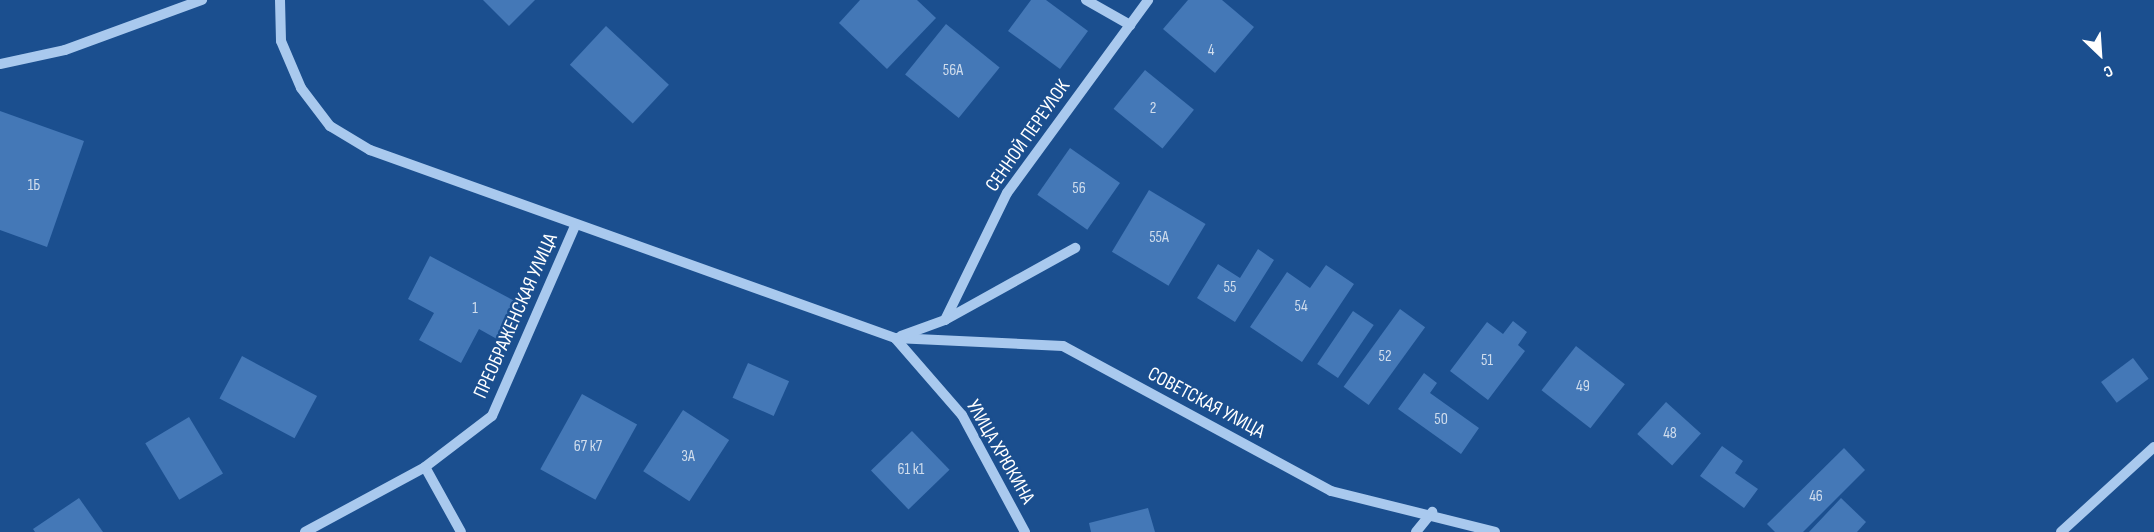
<!DOCTYPE html>
<meta charset="utf-8">
<style>
body{margin:0}
#map{position:relative;width:2154px;height:532px;overflow:hidden;background:#1b4f8f;font-family:"Sofia Sans Condensed",sans-serif}
div>[style]{position:absolute}
[style*='--x']{left:calc(var(--x)*1px);top:calc(var(--y)*1px);width:calc(var(--w)*1px);rotate:calc(var(--a)*1deg)}
.building>*{inset:0;background:#4478b7;transform-origin:0 0}
.minor>*{height:10px;margin:-5px;padding:0 5px;transform-origin:5px;border-radius:5px;background:#a9c9ee}
span{translate:-50% -50%;white-space:nowrap;text-align:center;line-height:1.15;-webkit-text-stroke:5px #1b4f8f;paint-order:stroke}
.number-label{font-size:16px;color:#d0dded}
.number-label span{-webkit-text-stroke-width:0}
.street-label{font-size:20px;color:#fff}
.north{position:absolute;left:2070px;top:24px;width:60px;height:60px;-webkit-text-stroke:4px #1b4f8f;paint-order:stroke;rotate:155deg;font-size:16px;font-weight:700;line-height:24px;text-align:center;color:#fff}
.north::after{content:'';display:block;margin:auto;width:21px;height:27px;background:#fff;clip-path:polygon(50% 0,100% 100%,50% 72%,0 100%)}
</style>
<div id="map">
<div class="building">
<div style="clip-path:polygon(483px 0,535px 0,509px 26px)"></div>
<div style="clip-path:polygon(860px 0,917px 0,936px 18px,887px 69px,839px 23px)"></div>
<div style="clip-path:polygon(1031px 0,1046px 0,1088px 31px,1060px 69px,1008px 31px)"></div>
<div style="clip-path:polygon(1188px 0,1222px 0,1254px 27px,1215px 73px,1163px 29px)"></div>
<div style="left:946px;top:24px;width:69px;height:65px;rotate:39deg"></div>
<div style="left:606px;top:26px;width:86px;height:53px;rotate:43deg"></div>
<div style="left:1145px;top:70px;width:63px;height:50px;rotate:39deg"></div>
<div style="clip-path:polygon(0 111px,84px 141px,47px 247px,0 230px)"></div>
<div style="left:1070px;top:148px;width:61px;height:57px;rotate:35deg"></div>
<div style="left:1149px;top:190px;width:66px;height:72px;rotate:31deg"></div>
<div style="clip-path:polygon(1258px 249px,1274px 260px,1235px 322px,1197px 298px,1218px 264px,1240px 278px)"></div>
<div style="clip-path:polygon(430px 256px,524px 306px,504px 343px,479px 329px,461px 363px,419px 340px,434px 313px,408px 299px)"></div>
<div style="clip-path:polygon(1326px 265px,1354px 284px,1302px 362px,1250px 327px,1287px 272px,1310px 288px)"></div>
<div style="left:1400px;top:309px;width:31px;height:96px;rotate:36deg"></div>
<div style="left:1353px;top:311px;width:25px;height:64px;rotate:34deg"></div>
<div style="clip-path:polygon(1513px 321px,1527px 332px,1518px 345px,1525px 351px,1488px 400px,1450px 371px,1487px 322px,1503px 334px)"></div>
<div style="left:1576px;top:346px;width:62px;height:56px;rotate:38deg"></div>
<div style="left:242px;top:356px;width:85px;height:48px;rotate:28deg"></div>
<div style="left:2133px;top:358px;width:26px;height:40px;rotate:53deg"></div>
<div style="left:748px;top:363px;width:45px;height:38px;rotate:24deg"></div>
<div style="clip-path:polygon(1424px 373px,1437px 383px,1430px 393px,1479px 428px,1461px 454px,1398px 409px)"></div>
<div style="left:582px;top:394px;width:63px;height:86px;rotate:29deg"></div>
<div style="left:1666px;top:402px;width:47px;height:43px;rotate:42deg"></div>
<div style="left:683px;top:410px;width:55px;height:73px;rotate:33deg"></div>
<div style="left:189px;top:417px;width:66px;height:51px;rotate:59deg"></div>
<div style="left:912px;top:431px;width:54px;height:57px;rotate:46deg"></div>
<div style="clip-path:polygon(1722px 446px,1743px 461px,1735px 473px,1758px 489px,1744px 508px,1700px 476px)"></div>
<div style="clip-path:polygon(1844px 448px,1865px 470px,1803px 532px,1775px 532px,1767px 524px)"></div>
<div style="clip-path:polygon(79px 498px,103px 532px,35px 532px,33px 529px)"></div>
<div style="clip-path:polygon(1841px 498px,1866px 522px,1857px 532px,1809px 532px)"></div>
<div style="clip-path:polygon(1148px 508px,1155px 532px,1091px 532px,1089px 523px)"></div>
</div>
<div class="minor">
<div style="--x:280;--y:0;--w:41;--a:88.6"></div>
<div style="--x:281;--y:41;--w:51;--a:66.9"></div>
<div style="--x:301;--y:88;--w:48;--a:52.7"></div>
<div style="--x:330;--y:126;--w:47;--a:31"></div>
<div style="--x:370;--y:150;--w:558;--a:19.7"></div>
<div style="--x:895;--y:338;--w:168;--a:2.7"></div>
<div style="--x:1063;--y:346;--w:305;--a:28.4"></div>
<div style="--x:1331;--y:491;--w:169;--a:14"></div>
<div style="--x:1086;--y:0;--w:51;--a:29.6"></div>
<div style="--x:0;--y:64;--w:66;--a:-12.2"></div>
<div style="--x:65;--y:50;--w:146;--a:-20.1"></div>
<div style="--x:945;--y:320;--w:149;--a:-29"></div>
<div style="--x:901;--y:336;--w:47;--a:-20"></div>
<div style="--x:945;--y:320;--w:141;--a:-64"></div>
<div style="--x:1007;--y:193;--w:239;--a:-53.8"></div>
<div style="--x:895;--y:338;--w:102;--a:49"></div>
<div style="--x:962;--y:415;--w:133;--a:61.7"></div>
<div style="--x:425;--y:467;--w:74;--a:61"></div>
<div style="--x:305;--y:532;--w:136;--a:-28.4"></div>
<div style="--x:425;--y:467;--w:84;--a:-37.3"></div>
<div style="--x:492;--y:416;--w:207;--a:-66.4"></div>
<div style="--x:1416;--y:532;--w:26;--a:-51"></div>
<div style="--x:2061;--y:532;--w:126;--a:-42.4"></div>
</div>
<div class="number-label">
<span style="left:1211px;top:51px">4</span>
<span style="left:953px;top:71px">56А</span>
<span style="left:1153px;top:109px">2</span>
<span style="left:34px;top:186px">1Б</span>
<span style="left:1079px;top:189px">56</span>
<span style="left:1159px;top:238px">55А</span>
<span style="left:1230px;top:288px">55</span>
<span style="left:1301px;top:307px">54</span>
<span style="left:475px;top:309px">1</span>
<span style="left:1385px;top:357px">52</span>
<span style="left:1487px;top:361px">51</span>
<span style="left:1583px;top:387px">49</span>
<span style="left:1441px;top:420px">50</span>
<span style="left:1670px;top:434px">48</span>
<span style="left:588px;top:447px">67 к7</span>
<span style="left:688px;top:457px">3А</span>
<span style="left:911px;top:470px">61 к1</span>
<span style="left:1816px;top:497px">46</span>
</div>
<div class="street-label">
<span style="left:1028px;top:136px;rotate:-55deg">СЕННОЙ ПЕРЕУЛОК</span>
<span style="left:516px;top:316px;rotate:-66deg">ПРЕОБРАЖЕНСКАЯ УЛИЦА</span>
<span style="left:1206px;top:403px;rotate:28deg">СОВЕТСКАЯ УЛИЦА</span>
<span style="left:1000px;top:452px;rotate:60deg">УЛИЦА ХРЮКИНА</span>
</div>
<div class="north">С</div>
</div>
